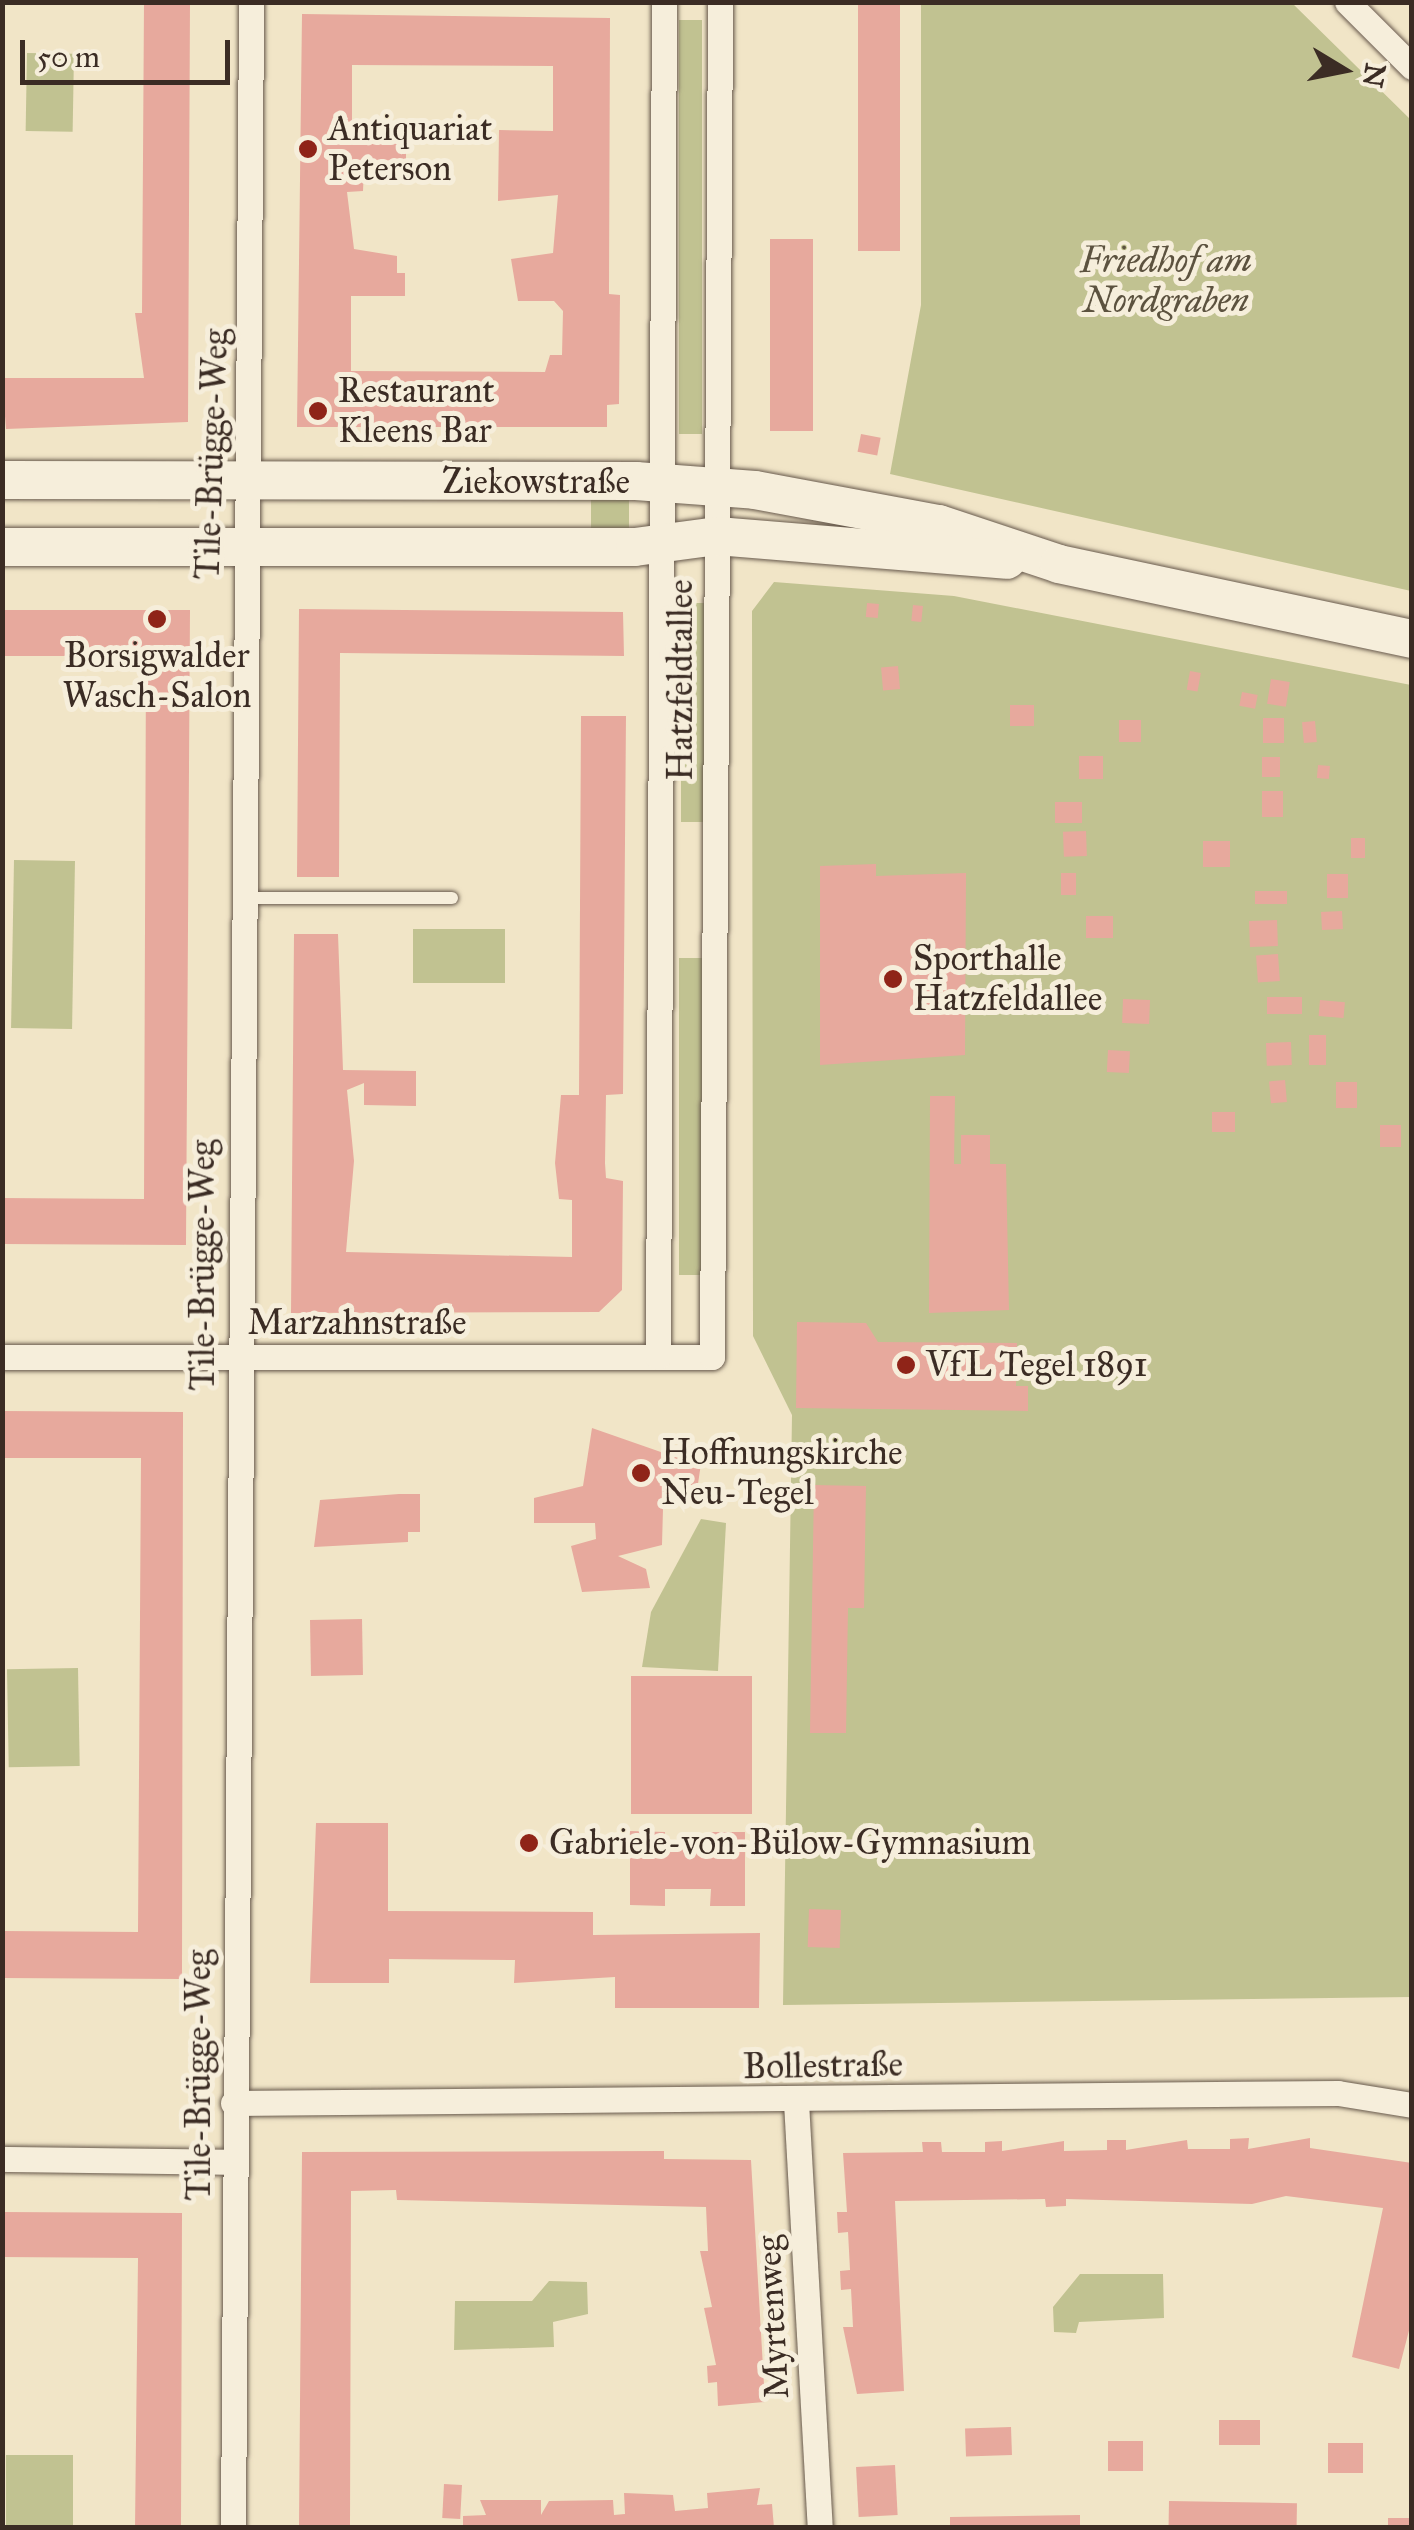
<!DOCTYPE html>
<meta charset="utf-8">
<style>
body{margin:0}
#map{position:relative;width:1414px;height:2530px;overflow:hidden;background:#f1e5c7;font-family:"IM FELL Great Primer",serif}
div>[style]{position:absolute}
[style*='--x']{left:calc(var(--x)*1px);top:calc(var(--y)*1px);width:calc(var(--w)*1px);rotate:calc(var(--a)*1deg)}
.green>*{inset:0;background:#c1c291;transform-origin:0 0}
.building>*{inset:0;background:#e7a99d;transform-origin:0 0}
.roads{filter:drop-shadow(0 0 2px #685a4d) drop-shadow(0 0 2px #685a4d)}
.lane>*{height:12px;margin:-6px;padding:0 6px;transform-origin:6px;border-radius:6px;background:#f6eedb}
.street>*{height:25px;margin:-12.5px;padding:0 12.5px;transform-origin:12.5px;border-radius:12.5px;background:#f6eedb}
.secondary>*{height:38px;margin:-19px;padding:0 19px;transform-origin:19px;border-radius:19px;background:#f6eedb}
.dots>*{width:28px;height:28px;translate:-50% -50%;box-sizing:border-box;border:5px solid #f6eedb;border-radius:50%}
span{translate:-50% -50%;white-space:nowrap;text-align:center;line-height:1.15;-webkit-text-stroke:10px #f6eedb;paint-order:stroke}
.poi-label{font-size:35px;color:#3b2c24}
.left{translate:0 -50%;text-align:left}
.park-label{font-size:35px;color:#5c523f;font-style:italic}
.street-label{font-size:35px;color:#3b2c24}
.frame{position:absolute;inset:0;border:5px solid #3b2c24;pointer-events:none}
.north{position:absolute;left:1294px;top:20px;width:100px;height:100px;-webkit-text-stroke:8px #f6eedb;paint-order:stroke;rotate:100deg;font-size:28px;font-weight:700;line-height:40px;text-align:center;color:#3b2c24}
.north::after{content:'';display:block;margin:auto;width:35px;height:45px;background:#3b2c24;clip-path:polygon(50% 0,100% 100%,50% 72%,0 100%)}
.scale{position:absolute;left:20px;top:40px;width:210px;height:45px;box-sizing:border-box;border:5px solid #3b2c24;border-top:0;padding-left:12px;font-size:30px;line-height:35px;white-space:nowrap;color:#3b2c24;-webkit-text-stroke:8px #f6eedb;paint-order:stroke}
</style>
<div id="map">
<div class="green">
<div style="clip-path:polygon(921px 3px,1292px 3px,1411px 120px,1411px 591px,890px 474px,921px 305px)"></div>
<div style="left:679px;top:20px;width:23px;height:414px"></div>
<div style="left:27px;top:53px;width:47px;height:78px;rotate:1deg"></div>
<div style="left:591px;top:498px;width:38px;height:33px"></div>
<div style="clip-path:polygon(774px 582px,954px 596px,1411px 685px,1411px 1997px,783px 2005px,792px 1415px,753px 1336px,752px 611px)"></div>
<div style="left:681px;top:603px;width:24px;height:219px"></div>
<div style="left:14px;top:860px;width:61px;height:168px;rotate:1deg"></div>
<div style="left:413px;top:929px;width:92px;height:54px"></div>
<div style="left:704px;top:958px;width:317px;height:25px;rotate:90deg"></div>
<div style="clip-path:polygon(701px 1519px,726px 1523px,718px 1671px,642px 1667px,651px 1612px)"></div>
<div style="left:78px;top:1668px;width:98px;height:71px;rotate:89deg"></div>
<div style="clip-path:polygon(1080px 2274px,1163px 2274px,1164px 2318px,1079px 2322px,1076px 2333px,1054px 2332px,1053px 2307px)"></div>
<div style="clip-path:polygon(549px 2281px,587px 2282px,588px 2314px,553px 2322px,554px 2347px,454px 2350px,455px 2301px,532px 2301px)"></div>
<div style="left:73px;top:2455px;width:72px;height:67px;rotate:90deg"></div>
</div>
<div class="building">
<div style="clip-path:polygon(144px 2px,190px 2px,188px 422px,6px 429px,2px 378px,144px 378px,135px 313px,142px 313px)"></div>
<div style="left:858px;top:2px;width:42px;height:249px"></div>
<div style="clip-path:polygon(evenodd,302px 14px,610px 18px,609px 294px,620px 295px,619px 404px,607px 405px,607px 427px,297px 427px,302px 14px,352px 65px,553px 66px,553px 131px,499px 130px,498px 201px,558px 195px,553px 253px,511px 259px,518px 301px,554px 301px,563px 311px,562px 355px,550px 355px,545px 372px,351px 371px,351px 296px,405px 296px,405px 273px,397px 273px,397px 256px,354px 249px,347px 192px,363px 191px,364px 168px,406px 168px,406px 142px,352px 141px,352px 65px)"></div>
<div style="left:770px;top:239px;width:43px;height:192px"></div>
<div style="left:861px;top:434px;width:20px;height:18px;rotate:11deg"></div>
<div style="left:867px;top:603px;width:12px;height:14px;rotate:5deg"></div>
<div style="left:913px;top:605px;width:10px;height:16px;rotate:6deg"></div>
<div style="clip-path:polygon(299px 609px,623px 612px,624px 656px,340px 653px,339px 877px,297px 877px)"></div>
<div style="clip-path:polygon(2px 610px,190px 610px,186px 1245px,2px 1244px,2px 1198px,144px 1199px,146px 656px,2px 656px)"></div>
<div style="left:898px;top:666px;width:23px;height:17px;rotate:85deg"></div>
<div style="left:1190px;top:671px;width:11px;height:19px;rotate:10deg"></div>
<div style="left:1271px;top:679px;width:19px;height:25px;rotate:9deg"></div>
<div style="left:1242px;top:692px;width:16px;height:14px;rotate:11deg"></div>
<div style="left:1010px;top:705px;width:24px;height:21px"></div>
<div style="clip-path:polygon(581px 716px,626px 716px,623px 1094px,606px 1095px,605px 1163px,606px 1178px,623px 1181px,622px 1290px,599px 1312px,291px 1313px,294px 934px,338px 934px,343px 1070px,416px 1071px,416px 1106px,364px 1105px,364px 1083px,347px 1090px,354px 1161px,346px 1252px,572px 1257px,572px 1200px,559px 1199px,555px 1163px,561px 1095px,579px 1095px)"></div>
<div style="left:1263px;top:718px;width:21px;height:25px"></div>
<div style="left:1141px;top:720px;width:22px;height:22px;rotate:90deg"></div>
<div style="left:1315px;top:721px;width:21px;height:13px;rotate:85deg"></div>
<div style="left:1103px;top:756px;width:23px;height:24px;rotate:90deg"></div>
<div style="left:1262px;top:757px;width:18px;height:20px"></div>
<div style="left:1318px;top:765px;width:12px;height:13px;rotate:5deg"></div>
<div style="left:1283px;top:791px;width:26px;height:21px;rotate:90deg"></div>
<div style="left:1055px;top:802px;width:27px;height:21px"></div>
<div style="left:1086px;top:831px;width:25px;height:23px;rotate:88deg"></div>
<div style="left:1351px;top:838px;width:14px;height:20px"></div>
<div style="left:1203px;top:841px;width:27px;height:26px"></div>
<div style="clip-path:polygon(876px 864px,876px 876px,966px 873px,965px 1055px,820px 1065px,820px 866px)"></div>
<div style="left:1061px;top:873px;width:15px;height:22px"></div>
<div style="left:1327px;top:874px;width:21px;height:24px"></div>
<div style="left:1255px;top:891px;width:32px;height:13px"></div>
<div style="left:1342px;top:911px;width:18px;height:21px;rotate:87deg"></div>
<div style="left:1086px;top:916px;width:27px;height:22px"></div>
<div style="left:1277px;top:920px;width:26px;height:28px;rotate:88deg"></div>
<div style="left:1278px;top:954px;width:27px;height:22px;rotate:86deg"></div>
<div style="left:1267px;top:997px;width:35px;height:17px"></div>
<div style="left:1123px;top:999px;width:27px;height:24px;rotate:2deg"></div>
<div style="left:1320px;top:1000px;width:25px;height:16px;rotate:5deg"></div>
<div style="left:1309px;top:1035px;width:17px;height:30px"></div>
<div style="left:1291px;top:1042px;width:23px;height:25px;rotate:88deg"></div>
<div style="left:1108px;top:1050px;width:22px;height:22px;rotate:3deg"></div>
<div style="left:1285px;top:1080px;width:22px;height:16px;rotate:85deg"></div>
<div style="left:1336px;top:1082px;width:21px;height:26px"></div>
<div style="clip-path:polygon(930px 1096px,955px 1096px,954px 1164px,961px 1164px,961px 1135px,990px 1135px,990px 1164px,1006px 1164px,1009px 1310px,929px 1313px)"></div>
<div style="left:1212px;top:1112px;width:23px;height:20px"></div>
<div style="left:1380px;top:1125px;width:21px;height:22px"></div>
<div style="clip-path:polygon(797px 1322px,866px 1323px,878px 1342px,1017px 1343px,1016px 1386px,1028px 1386px,1028px 1411px,796px 1408px)"></div>
<div style="clip-path:polygon(2px 1411px,183px 1412px,182px 1979px,2px 1978px,2px 1931px,138px 1932px,141px 1458px,2px 1458px)"></div>
<div style="clip-path:polygon(592px 1428px,678px 1458px,702px 1457px,696px 1497px,663px 1509px,662px 1545px,618px 1556px,646px 1569px,650px 1588px,582px 1592px,571px 1546px,596px 1539px,595px 1523px,534px 1523px,534px 1498px,583px 1486px)"></div>
<div style="clip-path:polygon(814px 1485px,866px 1486px,864px 1608px,848px 1608px,846px 1733px,810px 1733px)"></div>
<div style="clip-path:polygon(399px 1494px,420px 1494px,420px 1532px,408px 1532px,408px 1542px,314px 1547px,320px 1500px)"></div>
<div style="left:362px;top:1619px;width:56px;height:52px;rotate:89deg"></div>
<div style="left:631px;top:1676px;width:121px;height:138px"></div>
<div style="clip-path:polygon(316px 1823px,388px 1823px,388px 1911px,593px 1912px,593px 1935px,760px 1933px,759px 2008px,615px 2008px,615px 1977px,514px 1983px,515px 1960px,389px 1959px,389px 1983px,310px 1983px)"></div>
<div style="clip-path:polygon(630px 1831px,665px 1832px,665px 1848px,711px 1848px,711px 1832px,745px 1832px,745px 1906px,710px 1906px,711px 1889px,665px 1889px,665px 1906px,630px 1905px)"></div>
<div style="left:809px;top:1909px;width:32px;height:38px;rotate:2deg"></div>
<div style="clip-path:polygon(1249px 2138px,1248px 2149px,1310px 2138px,1310px 2148px,1412px 2163px,1412px 2319px,1399px 2369px,1352px 2357px,1383px 2208px,1286px 2196px,1252px 2204px,1066px 2199px,1066px 2206px,1046px 2207px,1045px 2199px,895px 2201px,904px 2391px,857px 2394px,843px 2327px,853px 2327px,851px 2289px,841px 2290px,840px 2271px,850px 2270px,848px 2232px,838px 2233px,837px 2212px,847px 2212px,843px 2153px,923px 2152px,922px 2142px,941px 2142px,942px 2152px,985px 2152px,985px 2142px,1002px 2141px,1002px 2151px,1064px 2141px,1064px 2151px,1107px 2150px,1107px 2140px,1126px 2140px,1126px 2150px,1187px 2140px,1188px 2149px,1230px 2149px,1230px 2139px)"></div>
<div style="clip-path:polygon(664px 2151px,664px 2159px,751px 2160px,765px 2402px,718px 2406px,717px 2382px,708px 2383px,707px 2366px,716px 2365px,704px 2308px,712px 2307px,700px 2251px,708px 2251px,706px 2207px,397px 2200px,396px 2190px,351px 2191px,350px 2528px,299px 2528px,302px 2152px)"></div>
<div style="clip-path:polygon(2px 2212px,182px 2213px,181px 2528px,135px 2528px,138px 2258px,2px 2257px)"></div>
<div style="left:1219px;top:2420px;width:41px;height:25px"></div>
<div style="left:1011px;top:2427px;width:28px;height:46px;rotate:88deg"></div>
<div style="left:1108px;top:2441px;width:35px;height:30px"></div>
<div style="left:1328px;top:2443px;width:35px;height:30px"></div>
<div style="left:895px;top:2465px;width:50px;height:39px;rotate:87deg"></div>
<div style="left:444px;top:2484px;width:18px;height:34px;rotate:3deg"></div>
<div style="clip-path:polygon(760px 2488px,757px 2505px,772px 2504px,774px 2528px,463px 2528px,463px 2516px,486px 2515px,480px 2500px,541px 2500px,541px 2515px,549px 2501px,613px 2500px,614px 2515px,625px 2514px,624px 2493px,673px 2495px,675px 2511px,708px 2508px,707px 2493px)"></div>
<div style="left:1169px;top:2501px;width:128px;height:27px;rotate:1deg"></div>
<div style="clip-path:polygon(1080px 2515px,1080px 2528px,950px 2528px,950px 2517px)"></div>
<div style="left:1388px;top:2518px;width:24px;height:10px"></div>
</div>
<div class="roads">
<div class="lane">
<div style="--x:244;--y:898;--w:208;--a:0"></div>
</div>
<div class="street">
<div style="--x:1347;--y:2;--w:92;--a:45"></div>
<div style="--x:2;--y:1357;--w:710;--a:0"></div>
<div style="--x:712;--y:1357;--w:1355;--a:-89.66"></div>
<div style="--x:658;--y:1357;--w:1355;--a:-89.75"></div>
<div style="--x:796;--y:2102;--w:427;--a:86.8"></div>
<div style="--x:233;--y:2103;--w:1105;--a:-0.52"></div>
<div style="--x:1338;--y:2093;--w:75;--a:9.2"></div>
<div style="--x:2;--y:2159;--w:232;--a:0.7"></div>
<div style="--x:233;--y:2528;--w:2526;--a:-89.59"></div>
</div>
<div class="secondary">
<div style="--x:2;--y:480;--w:634;--a:0.09"></div>
<div style="--x:636;--y:481;--w:119;--a:4.3"></div>
<div style="--x:755;--y:490;--w:187;--a:10.5"></div>
<div style="--x:939;--y:524;--w:126;--a:18.4"></div>
<div style="--x:1059;--y:564;--w:361;--a:12"></div>
<div style="--x:2;--y:547;--w:633;--a:0"></div>
<div style="--x:635;--y:547;--w:83;--a:-7.6"></div>
<div style="--x:717;--y:536;--w:291;--a:4.7"></div>
</div>
</div>
<div class="dots">
<div style="left:308px;top:149px;background:#8f2418"></div>
<div style="left:318px;top:411px;background:#8f2418"></div>
<div style="left:157px;top:619px;background:#8f2418"></div>
<div style="left:893px;top:979px;background:#8f2418"></div>
<div style="left:906px;top:1365px;background:#8f2418"></div>
<div style="left:641px;top:1473px;background:#8f2418"></div>
<div style="left:529px;top:1843px;background:#8f2418"></div>
</div>
<div class="poi-label">
<span class="left" style="left:328px;top:149px">Antiquariat<br>Peterson</span>
<span class="left" style="left:338px;top:411px">Restaurant<br>Kleens Bar</span>
<span style="left:157px;top:676px">Borsigwalder<br>Wasch-Salon</span>
<span class="left" style="left:913px;top:979px">Sporthalle<br>Hatzfeldallee</span>
<span class="left" style="left:926px;top:1365px">VfL Tegel 1891</span>
<span class="left" style="left:661px;top:1473px">Hoffnungskirche<br>Neu-Tegel</span>
<span class="left" style="left:549px;top:1843px">Gabriele-von-Bülow-Gymnasium</span>
</div>
<div class="park-label">
<span style="left:1166px;top:281px">Friedhof am<br>Nordgraben</span>
</div>
<div class="street-label">
<span style="left:212px;top:454px;rotate:-88deg">Tile-Brügge-Weg</span>
<span style="left:536px;top:482px">Ziekowstraße</span>
<span style="left:681px;top:680px;rotate:-90deg">Hatzfeldtallee</span>
<span style="left:203px;top:1265px;rotate:-90deg">Tile-Brügge-Weg</span>
<span style="left:357px;top:1323px">Marzahnstraße</span>
<span style="left:823px;top:2066px;rotate:-1deg">Bollestraße</span>
<span style="left:199px;top:2075px;rotate:-90deg">Tile-Brügge-Weg</span>
<span style="left:773px;top:2317px;rotate:-93deg">Myrtenweg</span>
</div>
<div class="frame"></div>
<div class="north">N</div>
<div class="scale">50 m</div>
</div>
